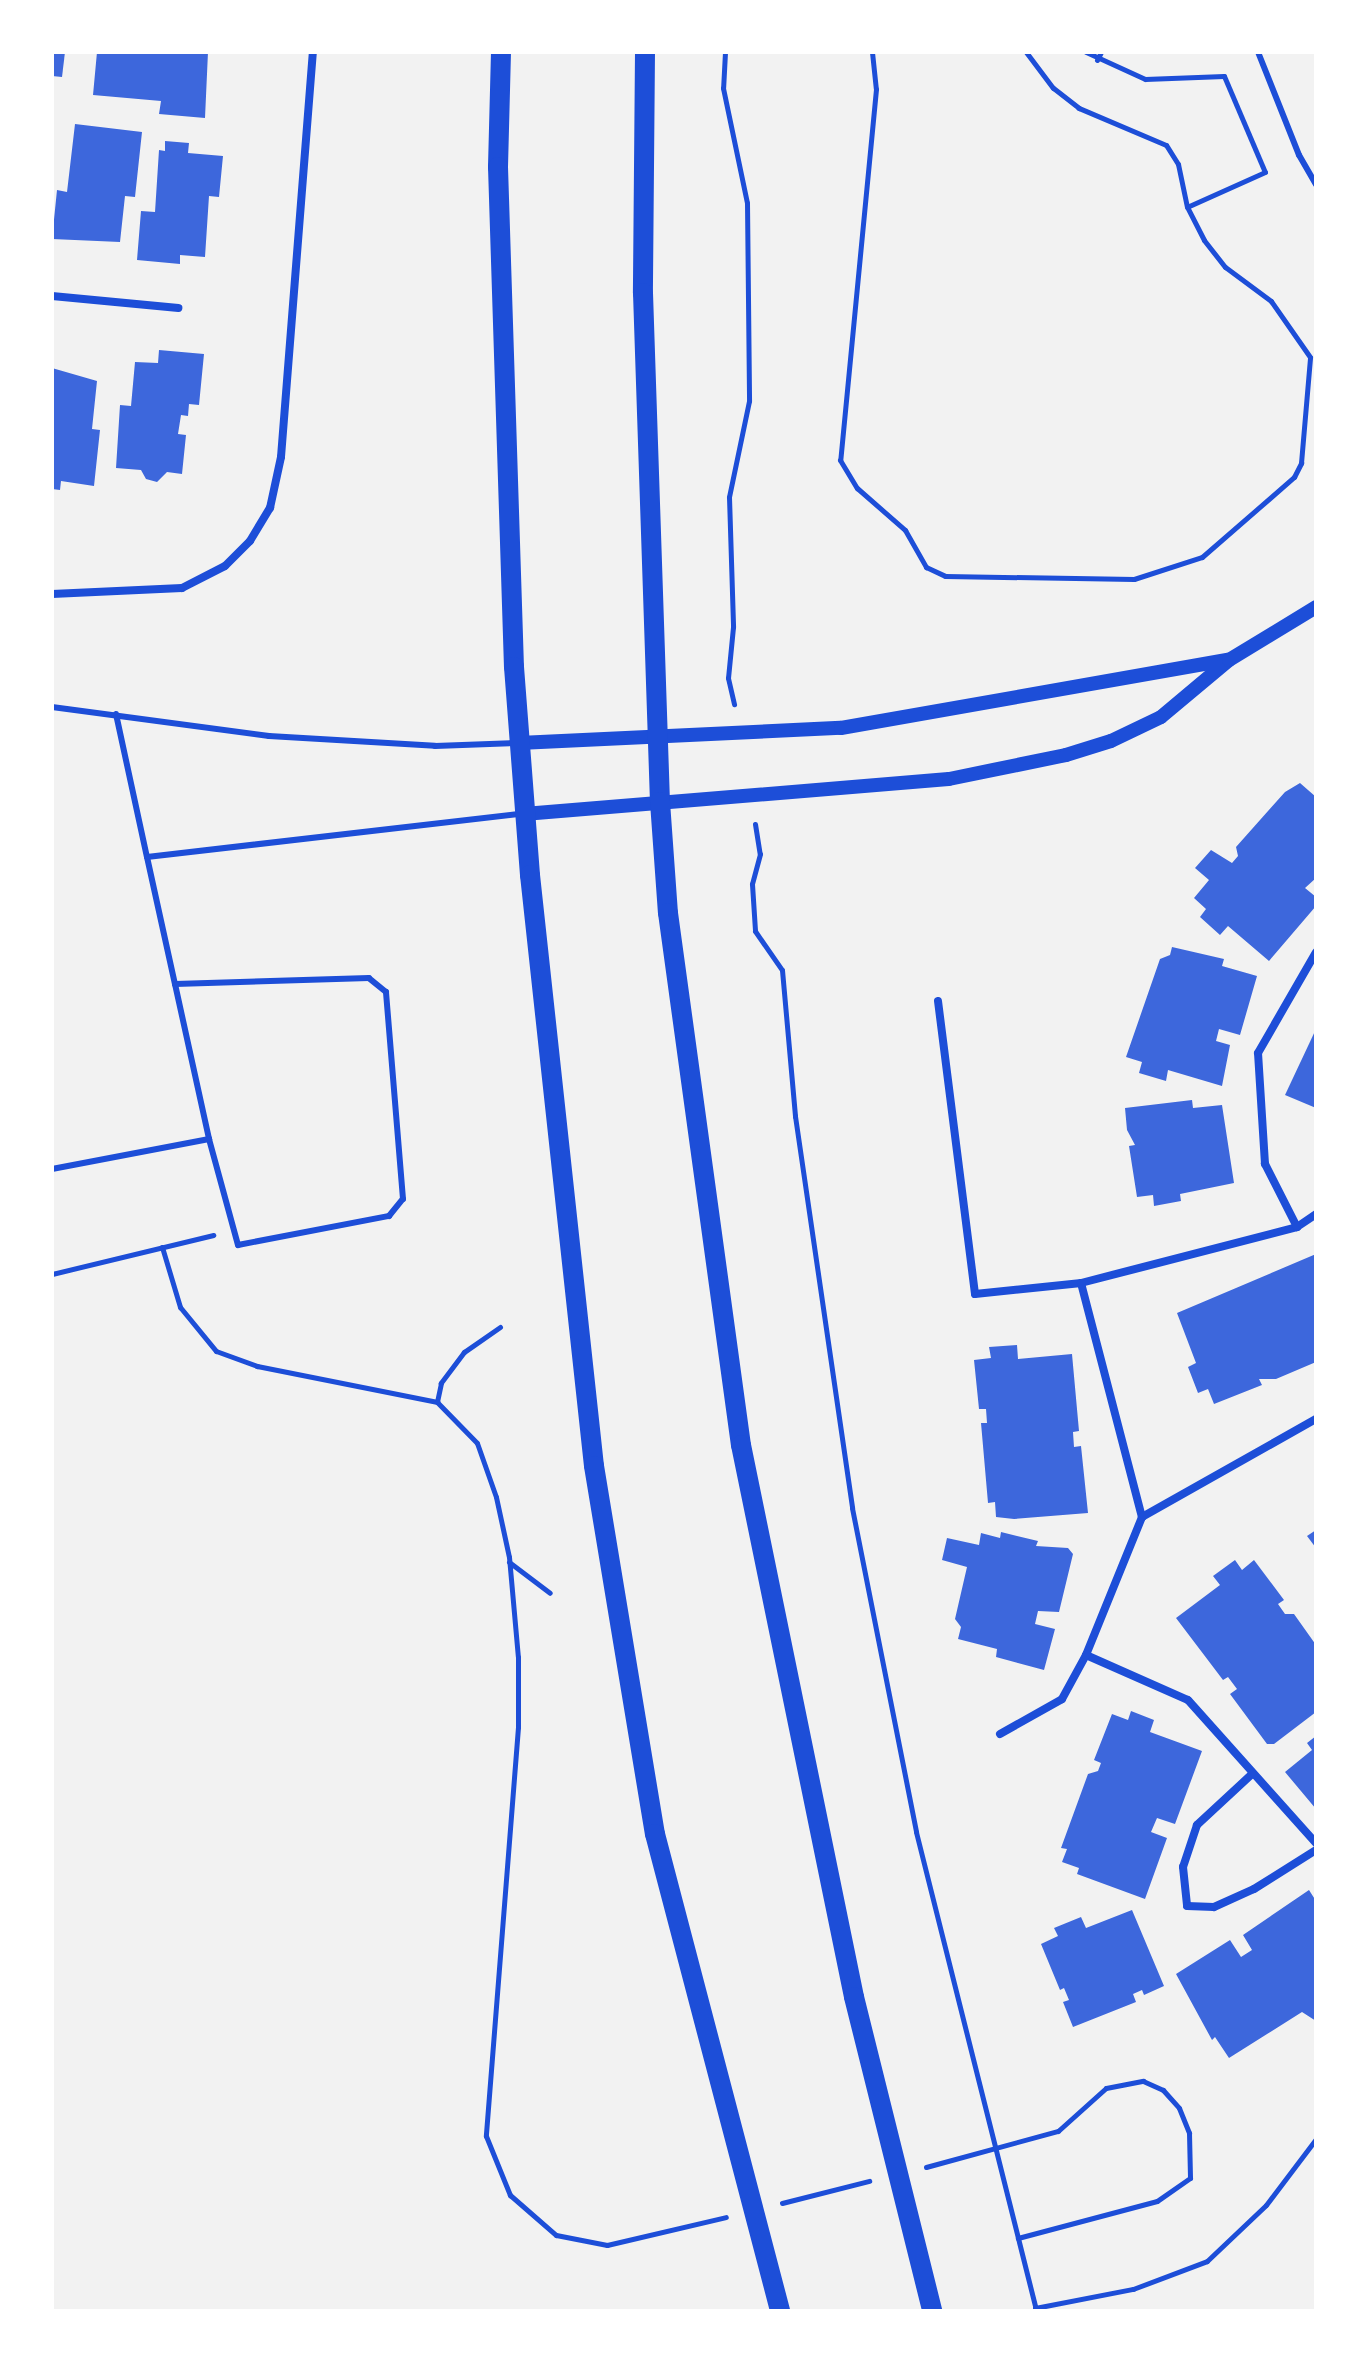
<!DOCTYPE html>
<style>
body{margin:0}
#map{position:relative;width:1368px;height:2363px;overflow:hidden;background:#f2f2f2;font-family:"Libre Baskerville",serif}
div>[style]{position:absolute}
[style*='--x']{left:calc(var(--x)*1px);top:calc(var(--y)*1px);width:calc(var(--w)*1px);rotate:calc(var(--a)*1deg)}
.building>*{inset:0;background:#3d67dc}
.path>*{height:5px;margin:-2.5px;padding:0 2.5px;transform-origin:2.5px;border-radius:2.5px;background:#1d4ed8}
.service>*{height:6px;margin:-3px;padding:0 3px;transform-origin:3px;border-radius:3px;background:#1d4ed8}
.minor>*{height:8px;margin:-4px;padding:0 4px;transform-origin:4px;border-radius:4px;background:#1d4ed8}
.tertiary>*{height:14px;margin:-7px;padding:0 7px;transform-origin:7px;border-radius:7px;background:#1d4ed8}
.primary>*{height:20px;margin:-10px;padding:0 10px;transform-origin:10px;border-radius:10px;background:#1d4ed8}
span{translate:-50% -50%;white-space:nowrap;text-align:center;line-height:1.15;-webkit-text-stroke:8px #fff;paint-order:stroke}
.frame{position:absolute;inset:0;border:54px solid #fff;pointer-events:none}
</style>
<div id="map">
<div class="building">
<div style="clip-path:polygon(52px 52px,65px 52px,62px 77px,52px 76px)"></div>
<div style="clip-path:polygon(97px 52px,208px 52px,205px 118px,159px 114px,161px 101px,93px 95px)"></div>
<div style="clip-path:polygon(75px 124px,142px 132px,135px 197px,125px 196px,120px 242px,52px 239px,57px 190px,67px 192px)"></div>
<div style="clip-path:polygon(165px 141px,189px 143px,188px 153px,223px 156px,219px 197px,209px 196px,205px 257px,180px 255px,180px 264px,137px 260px,141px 211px,155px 212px,159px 150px,165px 151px)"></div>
<div style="clip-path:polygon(159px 350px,204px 354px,199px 405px,189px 404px,188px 416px,181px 415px,178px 434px,186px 435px,182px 474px,167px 472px,157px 482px,146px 479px,141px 470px,116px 468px,120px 405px,131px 406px,135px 362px,158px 363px)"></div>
<div style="clip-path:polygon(52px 368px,97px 381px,92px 429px,100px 430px,94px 486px,61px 481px,60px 490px,52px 489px)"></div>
<div style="clip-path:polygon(1300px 783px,1316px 797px,1316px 878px,1305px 888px,1316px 897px,1316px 906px,1269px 961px,1228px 926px,1220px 935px,1200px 917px,1206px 909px,1194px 898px,1209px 880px,1195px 868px,1211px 850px,1232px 863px,1238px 856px,1236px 847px,1285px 792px)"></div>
<div style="clip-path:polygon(1172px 947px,1224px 959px,1222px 966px,1257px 976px,1240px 1035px,1219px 1029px,1216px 1041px,1230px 1045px,1222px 1086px,1168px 1070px,1166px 1081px,1139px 1073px,1142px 1062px,1126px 1057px,1160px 959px,1170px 955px)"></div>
<div style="clip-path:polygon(1316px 1029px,1316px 1108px,1285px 1095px)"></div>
<div style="clip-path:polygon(1192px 1100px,1193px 1108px,1222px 1105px,1234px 1183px,1180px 1194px,1181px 1201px,1154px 1206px,1153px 1195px,1137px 1197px,1129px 1146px,1135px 1145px,1127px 1130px,1125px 1108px)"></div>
<div style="clip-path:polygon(1316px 1254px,1316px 1362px,1276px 1379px,1259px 1379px,1262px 1385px,1214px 1404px,1208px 1389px,1198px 1393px,1188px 1367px,1196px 1363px,1177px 1313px)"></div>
<div style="clip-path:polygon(1017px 1345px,1018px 1359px,1072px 1354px,1079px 1431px,1073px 1432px,1074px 1447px,1081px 1446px,1088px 1513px,1014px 1519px,996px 1517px,995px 1502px,988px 1503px,981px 1423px,987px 1423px,986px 1409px,979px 1409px,974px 1360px,991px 1358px,989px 1347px)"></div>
<div style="clip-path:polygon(1316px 1530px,1316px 1548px,1307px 1536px)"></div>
<div style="clip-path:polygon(1001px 1532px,1038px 1541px,1036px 1546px,1068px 1548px,1073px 1554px,1059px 1612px,1038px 1611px,1035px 1624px,1055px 1629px,1044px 1670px,996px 1657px,997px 1649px,958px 1639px,961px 1627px,955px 1619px,967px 1567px,942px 1560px,947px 1538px,979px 1545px,981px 1533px,1000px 1538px)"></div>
<div style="clip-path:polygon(1235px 1560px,1242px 1570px,1254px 1560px,1284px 1600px,1278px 1604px,1285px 1614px,1294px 1614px,1316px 1645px,1316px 1712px,1274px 1744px,1267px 1744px,1230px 1694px,1237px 1689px,1228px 1677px,1223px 1680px,1176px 1618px,1220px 1585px,1213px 1576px)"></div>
<div style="clip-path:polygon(1131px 1711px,1154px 1720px,1150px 1732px,1202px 1751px,1175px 1824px,1157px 1818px,1151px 1832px,1167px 1838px,1145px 1899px,1077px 1874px,1079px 1868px,1062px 1862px,1067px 1849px,1061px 1848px,1088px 1774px,1098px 1771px,1101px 1763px,1094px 1760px,1112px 1714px,1128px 1720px)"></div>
<div style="clip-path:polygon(1316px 1736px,1316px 1809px,1285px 1772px,1312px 1750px,1307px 1743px)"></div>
<div style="clip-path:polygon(1309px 1890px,1316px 1901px,1316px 2021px,1302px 2012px,1229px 2058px,1215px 2037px,1212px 2040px,1176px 1974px,1230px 1940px,1241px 1957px,1252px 1950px,1243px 1935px)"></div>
<div style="clip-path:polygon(1132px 1910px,1164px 1986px,1144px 1995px,1142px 1990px,1133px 1994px,1136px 2002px,1073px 2027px,1063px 2002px,1069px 2000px,1064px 1988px,1060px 1990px,1041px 1944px,1058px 1936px,1054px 1928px,1081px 1917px,1086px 1928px)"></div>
</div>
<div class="path">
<div style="--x:725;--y:52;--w:36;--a:93"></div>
<div style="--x:723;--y:88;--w:117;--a:78.2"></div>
<div style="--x:747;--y:203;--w:198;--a:89.4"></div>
<div style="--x:749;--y:401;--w:98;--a:101.8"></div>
<div style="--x:729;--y:497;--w:130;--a:88.2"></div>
<div style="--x:733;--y:627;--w:51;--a:95.6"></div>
<div style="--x:728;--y:678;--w:27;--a:77"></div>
<div style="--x:872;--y:52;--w:37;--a:84"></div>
<div style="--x:876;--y:89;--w:373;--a:95.5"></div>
<div style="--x:840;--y:460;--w:33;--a:59"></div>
<div style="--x:857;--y:488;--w:64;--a:41.2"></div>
<div style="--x:905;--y:530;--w:43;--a:60.4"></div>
<div style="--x:926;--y:567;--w:21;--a:25"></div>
<div style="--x:945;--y:576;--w:189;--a:0.9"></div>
<div style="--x:1134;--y:579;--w:71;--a:-17.9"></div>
<div style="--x:1202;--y:557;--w:122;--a:-41"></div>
<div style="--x:1294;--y:477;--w:16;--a:-63"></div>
<div style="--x:1301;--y:463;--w:106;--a:-85.1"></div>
<div style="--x:1310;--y:357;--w:68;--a:-124.9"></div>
<div style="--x:1271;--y:301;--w:57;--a:-143.5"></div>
<div style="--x:1225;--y:267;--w:34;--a:-128"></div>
<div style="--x:1204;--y:240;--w:37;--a:-117"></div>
<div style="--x:1187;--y:207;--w:44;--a:-101.8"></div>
<div style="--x:1178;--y:164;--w:22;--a:-122"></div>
<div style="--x:1166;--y:145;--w:95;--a:-157"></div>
<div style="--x:1079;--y:108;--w:33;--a:-142"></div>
<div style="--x:1053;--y:88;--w:45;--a:-126.9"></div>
<div style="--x:1086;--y:52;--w:65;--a:24.6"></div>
<div style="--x:1145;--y:79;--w:79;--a:-2.2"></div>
<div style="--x:1224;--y:76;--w:104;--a:66.9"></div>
<div style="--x:1265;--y:172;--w:85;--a:155.8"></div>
<div style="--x:1097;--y:60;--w:9;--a:-63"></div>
<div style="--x:755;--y:824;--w:30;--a:81"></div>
<div style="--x:760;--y:854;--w:31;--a:105"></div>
<div style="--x:752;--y:884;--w:47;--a:86.3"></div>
<div style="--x:755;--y:931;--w:47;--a:55.3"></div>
<div style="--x:782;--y:970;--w:147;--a:84.9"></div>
<div style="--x:795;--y:1116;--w:396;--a:81.7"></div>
<div style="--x:852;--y:1508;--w:330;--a:78.8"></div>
<div style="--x:916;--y:1832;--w:494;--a:75.9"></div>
<div style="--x:162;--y:1247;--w:63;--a:73.3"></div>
<div style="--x:180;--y:1307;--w:57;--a:50.7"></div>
<div style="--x:216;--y:1351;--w:44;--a:20.1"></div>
<div style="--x:257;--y:1366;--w:184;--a:11.3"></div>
<div style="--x:52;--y:1274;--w:166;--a:-13.6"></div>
<div style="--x:500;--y:1327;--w:44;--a:145.2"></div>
<div style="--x:464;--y:1352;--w:39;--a:127"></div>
<div style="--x:441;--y:1383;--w:19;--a:102"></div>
<div style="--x:437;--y:1402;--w:57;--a:45.7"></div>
<div style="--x:477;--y:1443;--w:57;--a:70.6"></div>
<div style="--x:496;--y:1497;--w:61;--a:77.8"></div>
<div style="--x:509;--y:1557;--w:100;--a:84.9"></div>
<div style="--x:518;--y:1657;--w:70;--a:90"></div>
<div style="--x:518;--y:1727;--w:410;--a:94.5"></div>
<div style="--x:486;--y:2136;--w:64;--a:67.9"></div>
<div style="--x:510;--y:2195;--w:61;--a:41"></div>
<div style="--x:556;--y:2235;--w:52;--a:11.1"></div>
<div style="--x:607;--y:2245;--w:122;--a:-13.2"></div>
<div style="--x:509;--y:1562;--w:51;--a:37.1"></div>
<div style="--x:926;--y:2167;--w:137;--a:-15.3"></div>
<div style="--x:1058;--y:2131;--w:64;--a:-41.9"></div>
<div style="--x:1106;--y:2088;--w:38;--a:-11"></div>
<div style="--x:1143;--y:2081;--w:22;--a:24"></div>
<div style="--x:1163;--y:2090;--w:24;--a:48"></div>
<div style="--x:1179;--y:2108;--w:27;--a:68"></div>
<div style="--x:1189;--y:2133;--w:45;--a:88.7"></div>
<div style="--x:1190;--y:2178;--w:40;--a:145.1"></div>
<div style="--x:1157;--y:2201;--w:144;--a:165.1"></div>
<div style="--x:782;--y:2203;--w:90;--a:-14.2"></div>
<div style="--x:1035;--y:2308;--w:100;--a:-11"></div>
<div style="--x:1133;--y:2289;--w:79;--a:-20.7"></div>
<div style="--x:1207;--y:2261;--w:81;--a:-43.5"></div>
<div style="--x:1266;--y:2205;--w:83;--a:-52.9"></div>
</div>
<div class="service">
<div style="--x:1258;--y:52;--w:111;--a:68.3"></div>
<div style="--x:1299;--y:155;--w:34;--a:60"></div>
<div style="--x:52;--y:707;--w:219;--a:7.6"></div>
<div style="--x:269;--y:736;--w:166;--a:3.4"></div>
<div style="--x:435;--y:746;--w:81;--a:-2.1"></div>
<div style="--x:116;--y:714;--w:146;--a:77.8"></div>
<div style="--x:147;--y:857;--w:130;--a:77.6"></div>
<div style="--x:175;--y:984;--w:159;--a:77.6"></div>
<div style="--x:209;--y:1139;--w:110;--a:74.7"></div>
<div style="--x:238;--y:1245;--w:154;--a:-10.9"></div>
<div style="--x:389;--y:1216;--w:22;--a:-51"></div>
<div style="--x:403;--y:1199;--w:208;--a:-94.7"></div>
<div style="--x:386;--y:992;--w:22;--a:-141"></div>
<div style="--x:369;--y:978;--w:194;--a:178.2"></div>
<div style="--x:147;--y:857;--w:376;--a:-6.6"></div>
<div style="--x:52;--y:1169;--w:160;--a:-10.8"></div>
</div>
<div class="minor">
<div style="--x:52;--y:296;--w:127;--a:5.4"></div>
<div style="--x:52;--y:594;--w:130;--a:-2.6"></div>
<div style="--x:182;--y:588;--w:48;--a:-27.1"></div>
<div style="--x:225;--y:566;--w:35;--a:-45"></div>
<div style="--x:250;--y:541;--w:39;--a:-59"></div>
<div style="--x:270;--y:508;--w:52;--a:-77.8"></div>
<div style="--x:281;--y:457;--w:406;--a:-85.5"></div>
<div style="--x:938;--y:1001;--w:295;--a:82.8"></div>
<div style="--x:975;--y:1294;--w:107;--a:-5.9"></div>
<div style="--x:1081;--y:1283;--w:223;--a:-14.5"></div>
<div style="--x:1297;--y:1227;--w:23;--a:-34"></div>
<div style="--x:1297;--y:1227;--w:71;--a:-116.9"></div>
<div style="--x:1265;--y:1164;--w:111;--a:-93.6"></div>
<div style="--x:1258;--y:1053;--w:116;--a:-60.1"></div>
<div style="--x:1081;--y:1283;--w:242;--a:75.4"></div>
<div style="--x:1086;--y:1655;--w:111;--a:23.8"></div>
<div style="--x:1188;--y:1700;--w:192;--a:48.2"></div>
<div style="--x:1000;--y:1734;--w:71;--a:-29.4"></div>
<div style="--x:1062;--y:1699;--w:50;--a:-61.4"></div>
<div style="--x:1086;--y:1655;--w:149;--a:-67.9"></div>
<div style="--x:1142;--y:1517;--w:200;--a:-29.4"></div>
<div style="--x:1252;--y:1774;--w:75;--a:137.2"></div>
<div style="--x:1197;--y:1825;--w:44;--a:108.4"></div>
<div style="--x:1183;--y:1867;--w:39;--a:84"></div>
<div style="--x:1187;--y:1906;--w:27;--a:2"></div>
<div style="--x:1214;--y:1907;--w:44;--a:-24.2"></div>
<div style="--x:1254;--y:1889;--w:73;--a:-32.2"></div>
</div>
<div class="tertiary">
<div style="--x:519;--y:743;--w:322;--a:-2.7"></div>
<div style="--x:841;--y:728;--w:393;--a:-10"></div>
<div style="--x:524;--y:814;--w:426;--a:-4.7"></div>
<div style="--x:949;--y:779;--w:119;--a:-11.6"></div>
<div style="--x:1066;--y:755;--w:47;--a:-17.3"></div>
<div style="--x:1111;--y:741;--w:55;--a:-25.6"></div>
<div style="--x:1161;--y:717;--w:89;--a:-40"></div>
<div style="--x:1229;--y:660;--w:102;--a:-31.3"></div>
</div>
<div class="primary">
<div style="--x:501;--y:52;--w:115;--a:91.5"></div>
<div style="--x:498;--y:167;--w:500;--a:88.17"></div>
<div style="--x:514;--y:667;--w:209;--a:85.6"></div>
<div style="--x:530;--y:875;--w:594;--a:83.82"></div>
<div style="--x:594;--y:1466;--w:373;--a:80.6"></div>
<div style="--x:655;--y:1834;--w:493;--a:75.3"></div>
<div style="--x:645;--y:52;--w:241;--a:90.5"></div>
<div style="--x:643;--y:293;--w:509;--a:88.09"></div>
<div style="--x:660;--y:802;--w:111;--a:85.9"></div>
<div style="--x:668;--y:913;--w:537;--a:82.19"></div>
<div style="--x:741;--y:1445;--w:563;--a:78.43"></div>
<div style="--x:854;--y:1997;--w:324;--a:76"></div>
</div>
<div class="frame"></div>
</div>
